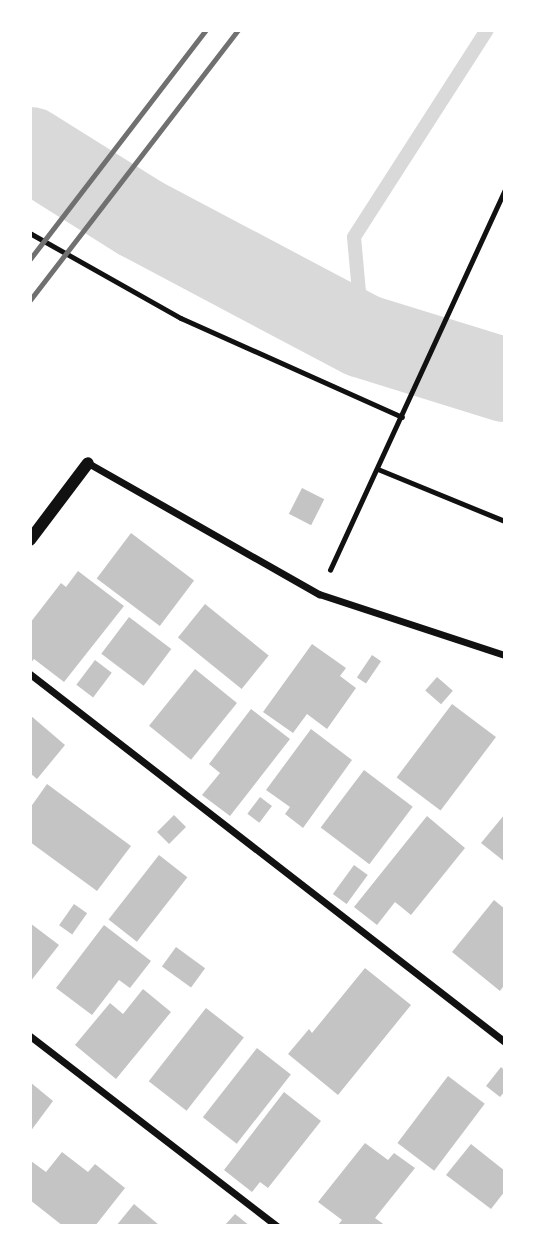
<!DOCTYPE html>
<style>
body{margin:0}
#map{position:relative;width:535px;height:1256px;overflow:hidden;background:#fff;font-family:Bitter,serif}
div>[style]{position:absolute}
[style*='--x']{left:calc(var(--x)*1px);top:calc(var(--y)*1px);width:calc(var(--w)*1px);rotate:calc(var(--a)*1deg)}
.stream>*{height:14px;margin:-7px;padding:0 7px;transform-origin:7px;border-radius:7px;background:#d9d9d9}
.river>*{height:84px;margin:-42px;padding:0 42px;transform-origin:42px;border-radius:42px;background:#d9d9d9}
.building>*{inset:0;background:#c4c4c4;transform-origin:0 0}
.path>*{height:4.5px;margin:-2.25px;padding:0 2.25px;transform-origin:2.25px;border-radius:2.25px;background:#111}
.minor>*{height:7px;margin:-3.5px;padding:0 3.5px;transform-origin:3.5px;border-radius:3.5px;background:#111}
.tertiary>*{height:12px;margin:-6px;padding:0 6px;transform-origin:6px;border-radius:6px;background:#111}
.rail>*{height:5px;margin:-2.5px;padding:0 2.5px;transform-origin:2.5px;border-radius:2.5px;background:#707070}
span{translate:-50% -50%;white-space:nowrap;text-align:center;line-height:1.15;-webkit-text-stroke:7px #fff;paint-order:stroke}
.frame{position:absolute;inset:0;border:32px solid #fff;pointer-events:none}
</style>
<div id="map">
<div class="stream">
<div style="--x:363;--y:336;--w:99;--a:-95.2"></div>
<div style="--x:354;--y:237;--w:246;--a:-57.3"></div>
</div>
<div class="river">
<div style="--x:30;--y:149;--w:130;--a:32.1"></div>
<div style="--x:140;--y:218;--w:252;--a:27.9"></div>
<div style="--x:363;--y:336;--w:149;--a:17.2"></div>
</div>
<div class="building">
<div style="left:302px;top:488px;width:25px;height:29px;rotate:27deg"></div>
<div style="left:131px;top:533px;width:79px;height:57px;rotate:37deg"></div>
<div style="clip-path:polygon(78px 571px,124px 606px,64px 682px,34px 659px,30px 664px,30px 623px,61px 583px,66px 587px)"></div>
<div style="left:205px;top:604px;width:82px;height:43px;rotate:39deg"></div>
<div style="left:129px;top:617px;width:53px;height:46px;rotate:37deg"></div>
<div style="clip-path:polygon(312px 644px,346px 668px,340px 676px,356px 688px,327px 729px,307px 714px,293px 733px,263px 712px)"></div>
<div style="left:372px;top:655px;width:11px;height:27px;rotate:34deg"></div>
<div style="left:95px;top:660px;width:21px;height:31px;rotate:37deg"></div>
<div style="left:195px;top:669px;width:54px;height:73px;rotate:39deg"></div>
<div style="left:437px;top:677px;width:21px;height:18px;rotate:41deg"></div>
<div style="left:452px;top:704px;width:55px;height:92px;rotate:37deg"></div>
<div style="clip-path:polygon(251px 709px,290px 739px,230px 816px,202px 795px,220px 773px,209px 764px)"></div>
<div style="clip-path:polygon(30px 715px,65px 745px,37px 779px,30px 773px)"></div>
<div style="clip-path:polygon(311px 729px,352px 760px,303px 828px,285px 814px,290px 807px,266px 790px)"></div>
<div style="left:364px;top:770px;width:61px;height:72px;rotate:37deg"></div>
<div style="clip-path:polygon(47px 784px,131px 846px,97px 891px,30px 842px,30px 808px)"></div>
<div style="left:260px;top:797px;width:15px;height:21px;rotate:37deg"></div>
<div style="clip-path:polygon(505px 814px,505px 862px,481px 843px)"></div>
<div style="left:174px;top:815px;width:17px;height:24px;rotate:45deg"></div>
<div style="clip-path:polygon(427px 816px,465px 848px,411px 915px,395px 902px,377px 925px,354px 907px)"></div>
<div style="left:159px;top:855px;width:36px;height:82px;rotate:38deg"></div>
<div style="left:354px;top:865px;width:17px;height:36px;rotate:36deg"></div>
<div style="clip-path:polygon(494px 900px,505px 909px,505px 984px,500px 991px,452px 952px)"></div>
<div style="left:74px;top:904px;width:16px;height:26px;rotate:35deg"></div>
<div style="clip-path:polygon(30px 923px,59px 945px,30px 982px)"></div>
<div style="clip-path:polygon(104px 925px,151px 961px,130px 988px,119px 980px,92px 1015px,56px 988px)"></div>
<div style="left:176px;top:947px;width:36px;height:24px;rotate:36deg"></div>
<div style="clip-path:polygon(365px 968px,411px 1005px,338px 1095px,288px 1054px,309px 1029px,312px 1033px)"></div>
<div style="clip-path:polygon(143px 989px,171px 1012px,116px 1079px,75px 1045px,110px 1003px,123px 1014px)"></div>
<div style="left:206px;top:1008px;width:48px;height:93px;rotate:38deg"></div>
<div style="left:257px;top:1048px;width:43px;height:88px;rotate:38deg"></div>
<div style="clip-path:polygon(501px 1067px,505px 1071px,505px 1091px,500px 1097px,486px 1086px)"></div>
<div style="left:448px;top:1076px;width:46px;height:84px;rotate:37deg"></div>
<div style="clip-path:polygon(30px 1082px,53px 1101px,30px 1132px)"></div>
<div style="clip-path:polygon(284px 1092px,321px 1121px,268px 1188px,260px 1182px,252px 1192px,224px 1170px)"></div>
<div style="clip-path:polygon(365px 1143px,388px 1160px,394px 1153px,415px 1168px,375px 1218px,386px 1226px,337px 1226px,342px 1220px,318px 1202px)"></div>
<div style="clip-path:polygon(471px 1144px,505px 1171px,505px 1191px,491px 1209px,446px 1175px)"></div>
<div style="clip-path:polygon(62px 1152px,88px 1172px,95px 1164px,125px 1188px,95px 1226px,63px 1226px,30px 1200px,30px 1163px,31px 1161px,46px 1172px)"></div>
<div style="clip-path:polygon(134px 1204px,159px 1225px,158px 1226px,116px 1226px)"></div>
<div style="clip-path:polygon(235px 1214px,250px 1226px,224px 1226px)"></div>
</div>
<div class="path">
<div style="--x:30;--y:233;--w:173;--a:29.4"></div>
<div style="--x:181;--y:318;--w:242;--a:24.1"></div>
<div style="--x:378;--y:469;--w:137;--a:22.3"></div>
<div style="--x:330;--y:570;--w:419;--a:-65.3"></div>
</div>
<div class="minor">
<div style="--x:88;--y:463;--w:266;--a:29.6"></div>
<div style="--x:319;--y:594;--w:196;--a:18.2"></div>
<div style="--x:30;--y:674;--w:601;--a:37.77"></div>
<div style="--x:30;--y:1036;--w:312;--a:37.6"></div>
</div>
<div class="tertiary">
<div style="--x:30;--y:540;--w:96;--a:-53"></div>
</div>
<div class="rail">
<div style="--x:30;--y:259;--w:289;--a:-52.5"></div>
<div style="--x:30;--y:300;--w:341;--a:-52.4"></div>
</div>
<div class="frame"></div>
</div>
